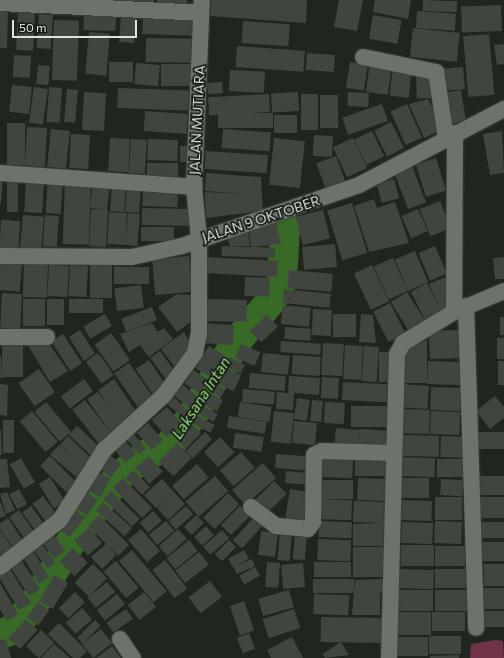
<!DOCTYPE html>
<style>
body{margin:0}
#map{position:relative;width:504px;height:658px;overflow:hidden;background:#20251e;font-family:Commissioner,sans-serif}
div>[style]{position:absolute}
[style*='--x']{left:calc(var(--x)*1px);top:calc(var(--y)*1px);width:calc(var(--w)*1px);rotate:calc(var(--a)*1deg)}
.green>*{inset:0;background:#6f3249}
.river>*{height:30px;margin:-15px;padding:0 15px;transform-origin:15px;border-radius:15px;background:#396927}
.building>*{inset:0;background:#40463f;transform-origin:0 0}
.roads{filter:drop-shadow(0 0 1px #3d413c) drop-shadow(0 0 1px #3d413c)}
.street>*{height:16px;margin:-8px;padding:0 8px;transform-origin:8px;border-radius:8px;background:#6d736b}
span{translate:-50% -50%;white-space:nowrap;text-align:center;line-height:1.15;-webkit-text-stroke:3.5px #161b15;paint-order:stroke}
.street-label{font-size:14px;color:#e0e3df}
.water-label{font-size:15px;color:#9de286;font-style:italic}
.scale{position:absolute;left:12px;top:20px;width:125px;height:18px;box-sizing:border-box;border:2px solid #e0e3df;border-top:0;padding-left:5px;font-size:12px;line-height:14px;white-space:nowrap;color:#e0e3df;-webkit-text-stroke:3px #161b15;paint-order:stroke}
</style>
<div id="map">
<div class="green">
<div style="clip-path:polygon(495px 640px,503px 641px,504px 658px,470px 658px,471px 644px)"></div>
</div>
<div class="river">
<div style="--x:0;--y:634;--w:13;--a:-18"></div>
<div style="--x:12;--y:630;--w:40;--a:-51"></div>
<div style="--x:37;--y:599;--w:69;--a:-59.3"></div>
<div style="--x:72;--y:540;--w:78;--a:-53.9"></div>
<div style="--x:118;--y:477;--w:37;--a:-38"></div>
<div style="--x:147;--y:454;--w:22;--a:-18"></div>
<div style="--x:168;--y:447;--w:39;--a:-52"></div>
<div style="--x:192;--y:416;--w:86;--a:-59.3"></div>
<div style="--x:236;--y:342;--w:54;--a:-49.5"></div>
<div style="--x:271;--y:301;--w:23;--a:-61"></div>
<div style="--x:282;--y:281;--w:55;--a:-86.9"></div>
</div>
<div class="building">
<div style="clip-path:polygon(102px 0,154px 0,154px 6px,102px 7px)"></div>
<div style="clip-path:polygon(157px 0,187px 0,187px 5px,157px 7px)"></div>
<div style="clip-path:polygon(211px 0,307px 0,306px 23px,210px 16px)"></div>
<div style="clip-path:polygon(339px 0,363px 0,357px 31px,334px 27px)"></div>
<div style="clip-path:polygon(375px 0,411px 0,408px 19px,373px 12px)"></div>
<div style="left:423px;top:0;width:34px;height:11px;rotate:2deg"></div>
<div style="left:501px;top:5px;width:26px;height:40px;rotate:88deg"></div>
<div style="clip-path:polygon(0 11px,8px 12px,7px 48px,0 48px)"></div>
<div style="left:417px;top:11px;width:39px;height:17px;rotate:4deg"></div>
<div style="left:18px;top:12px;width:17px;height:38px;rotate:3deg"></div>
<div style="left:84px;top:13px;width:32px;height:17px;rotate:2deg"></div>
<div style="left:39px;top:14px;width:14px;height:34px;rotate:4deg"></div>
<div style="left:143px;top:14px;width:52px;height:20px;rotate:2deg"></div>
<div style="left:121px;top:15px;width:15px;height:27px;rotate:4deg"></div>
<div style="left:373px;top:15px;width:29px;height:24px;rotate:10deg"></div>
<div style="left:54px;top:20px;width:25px;height:60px;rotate:2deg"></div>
<div style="left:243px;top:21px;width:47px;height:22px;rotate:4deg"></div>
<div style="left:413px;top:28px;width:47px;height:29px;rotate:6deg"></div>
<div style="left:89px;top:32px;width:21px;height:42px;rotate:5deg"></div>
<div style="left:489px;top:34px;width:61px;height:26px;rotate:85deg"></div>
<div style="left:146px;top:38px;width:46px;height:24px;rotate:1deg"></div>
<div style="clip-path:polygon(504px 44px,504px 64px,497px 65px,494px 45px)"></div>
<div style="left:237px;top:46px;width:68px;height:21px;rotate:4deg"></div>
<div style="left:307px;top:53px;width:28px;height:17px;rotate:4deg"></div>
<div style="left:14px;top:55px;width:17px;height:22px;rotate:3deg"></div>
<div style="left:133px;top:62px;width:20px;height:24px;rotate:90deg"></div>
<div style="left:350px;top:62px;width:18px;height:26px;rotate:9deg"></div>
<div style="left:136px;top:63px;width:24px;height:21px;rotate:5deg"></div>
<div style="left:370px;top:63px;width:22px;height:29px;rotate:8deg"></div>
<div style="left:161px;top:64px;width:31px;height:22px"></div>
<div style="left:38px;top:65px;width:12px;height:19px;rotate:5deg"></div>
<div style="left:393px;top:65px;width:19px;height:31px;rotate:6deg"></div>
<div style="left:463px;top:67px;width:22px;height:23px;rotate:85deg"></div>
<div style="left:230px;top:70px;width:35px;height:21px;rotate:3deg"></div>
<div style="left:433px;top:74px;width:24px;height:17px;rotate:88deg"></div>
<div style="left:222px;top:82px;width:11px;height:15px;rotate:85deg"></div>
<div style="left:12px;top:85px;width:20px;height:27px;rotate:6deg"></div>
<div style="left:34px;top:87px;width:14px;height:36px;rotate:8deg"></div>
<div style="left:49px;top:87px;width:13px;height:35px;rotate:4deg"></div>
<div style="left:118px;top:88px;width:71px;height:20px;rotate:2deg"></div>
<div style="left:67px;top:89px;width:11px;height:33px;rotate:5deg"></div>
<div style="left:461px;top:90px;width:32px;height:21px;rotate:81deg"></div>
<div style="left:84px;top:92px;width:22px;height:38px;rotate:3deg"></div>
<div style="left:298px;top:92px;width:19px;height:27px;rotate:87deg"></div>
<div style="left:348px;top:92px;width:21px;height:14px;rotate:3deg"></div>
<div style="left:269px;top:94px;width:18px;height:61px;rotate:87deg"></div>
<div style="left:301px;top:94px;width:17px;height:36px"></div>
<div style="left:320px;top:95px;width:18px;height:33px"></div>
<div style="clip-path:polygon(428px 99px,443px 129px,424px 138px,409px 104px)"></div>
<div style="left:382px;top:104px;width:18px;height:42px;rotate:71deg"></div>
<div style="left:407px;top:104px;width:37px;height:18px;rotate:66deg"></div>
<div style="left:145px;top:111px;width:43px;height:20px;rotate:4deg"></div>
<div style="left:218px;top:113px;width:55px;height:15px"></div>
<div style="left:274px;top:115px;width:23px;height:18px"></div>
<div style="left:391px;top:122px;width:29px;height:19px;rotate:63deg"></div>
<div style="left:7px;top:123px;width:18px;height:42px"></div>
<div style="left:27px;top:127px;width:20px;height:39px;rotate:3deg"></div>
<div style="left:51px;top:129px;width:19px;height:38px;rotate:6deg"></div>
<div style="left:223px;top:129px;width:48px;height:19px;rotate:4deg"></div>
<div style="left:372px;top:131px;width:28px;height:20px;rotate:64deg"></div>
<div style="clip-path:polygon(502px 131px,504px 173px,490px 175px,483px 134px)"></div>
<div style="left:71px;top:134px;width:19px;height:34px;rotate:3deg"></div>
<div style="left:314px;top:135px;width:19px;height:21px;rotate:3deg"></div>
<div style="left:110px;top:138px;width:20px;height:33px;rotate:3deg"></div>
<div style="left:274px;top:138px;width:31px;height:47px;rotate:6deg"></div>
<div style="left:353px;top:138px;width:33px;height:22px;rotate:65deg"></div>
<div style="left:131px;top:139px;width:16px;height:34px;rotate:4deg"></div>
<div style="left:148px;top:139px;width:30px;height:21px;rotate:2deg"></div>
<div style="left:191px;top:146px;width:16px;height:11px;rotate:90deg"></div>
<div style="left:206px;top:151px;width:62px;height:18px;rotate:4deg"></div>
<div style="left:336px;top:156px;width:30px;height:21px;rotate:70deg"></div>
<div style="left:436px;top:158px;width:34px;height:21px;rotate:73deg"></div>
<div style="left:178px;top:163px;width:17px;height:31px;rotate:90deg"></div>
<div style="left:412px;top:166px;width:39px;height:19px;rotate:69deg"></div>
<div style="clip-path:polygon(206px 173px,261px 177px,263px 211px,206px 218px,205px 192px,246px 194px,205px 191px)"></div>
<div style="clip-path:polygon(0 177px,3px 177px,1px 203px,0 203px)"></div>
<div style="left:7px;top:177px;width:11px;height:35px"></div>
<div style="left:26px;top:178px;width:18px;height:34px;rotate:3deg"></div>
<div style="left:48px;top:179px;width:15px;height:34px;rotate:4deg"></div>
<div style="left:394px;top:179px;width:20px;height:18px;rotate:75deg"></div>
<div style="left:65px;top:180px;width:26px;height:64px;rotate:2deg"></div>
<div style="left:93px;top:183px;width:17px;height:25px;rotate:7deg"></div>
<div style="left:112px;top:185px;width:14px;height:26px;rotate:4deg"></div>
<div style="left:127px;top:185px;width:14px;height:27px;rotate:4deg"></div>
<div style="left:143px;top:187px;width:35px;height:19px;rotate:2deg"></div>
<div style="clip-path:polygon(374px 199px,387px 238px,377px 208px,395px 202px,409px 243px,369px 252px,354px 206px)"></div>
<div style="left:440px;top:201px;width:29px;height:22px;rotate:68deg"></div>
<div style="left:352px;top:203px;width:52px;height:26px;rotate:73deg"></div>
<div style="left:142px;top:208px;width:51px;height:17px;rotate:1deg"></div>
<div style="left:91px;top:209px;width:17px;height:37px;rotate:3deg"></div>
<div style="left:418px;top:209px;width:24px;height:18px;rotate:66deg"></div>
<div style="left:323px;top:210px;width:29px;height:28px;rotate:76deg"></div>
<div style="left:109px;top:212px;width:18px;height:32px;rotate:3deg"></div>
<div style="left:128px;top:213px;width:12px;height:32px;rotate:5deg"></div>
<div style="left:23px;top:215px;width:21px;height:35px;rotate:5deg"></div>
<div style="left:45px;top:215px;width:14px;height:31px;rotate:4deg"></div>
<div style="left:1px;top:220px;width:19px;height:28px;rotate:3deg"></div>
<div style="clip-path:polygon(276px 222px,281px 244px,251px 247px,249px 229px)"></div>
<div style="left:141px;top:227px;width:33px;height:14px"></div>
<div style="clip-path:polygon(248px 229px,250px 246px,230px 246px,226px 235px)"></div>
<div style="left:335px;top:244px;width:23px;height:33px;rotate:85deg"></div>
<div style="left:222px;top:246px;width:53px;height:10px;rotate:2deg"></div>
<div style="left:435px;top:246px;width:30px;height:18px;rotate:67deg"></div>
<div style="left:415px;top:251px;width:34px;height:22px;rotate:67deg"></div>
<div style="left:189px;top:256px;width:36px;height:37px;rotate:85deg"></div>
<div style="left:204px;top:257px;width:74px;height:16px;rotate:3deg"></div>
<div style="clip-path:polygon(504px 257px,504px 279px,495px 279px,493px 258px)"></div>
<div style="left:393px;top:258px;width:36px;height:21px;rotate:66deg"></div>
<div style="left:0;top:263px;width:22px;height:27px;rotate:5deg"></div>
<div style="left:24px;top:264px;width:24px;height:33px;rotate:2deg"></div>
<div style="left:90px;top:264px;width:22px;height:34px"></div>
<div style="left:49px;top:265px;width:20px;height:31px;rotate:3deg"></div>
<div style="left:70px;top:265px;width:18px;height:31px;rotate:3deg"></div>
<div style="left:372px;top:265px;width:40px;height:20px;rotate:65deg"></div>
<div style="left:114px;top:267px;width:35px;height:17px"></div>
<div style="left:289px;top:270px;width:44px;height:18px;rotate:5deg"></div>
<div style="clip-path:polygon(448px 276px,448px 306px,426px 322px,411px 292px,427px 283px,440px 309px,429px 284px)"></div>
<div style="left:245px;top:277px;width:25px;height:19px;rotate:2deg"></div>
<div style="left:141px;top:285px;width:23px;height:27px;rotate:83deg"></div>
<div style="left:284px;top:289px;width:47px;height:14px;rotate:6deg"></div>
<div style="left:407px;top:292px;width:36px;height:19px;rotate:58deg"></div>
<div style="left:2px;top:293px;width:20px;height:35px;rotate:3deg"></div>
<div style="clip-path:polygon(177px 294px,190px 295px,196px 318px,177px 332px,158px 307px)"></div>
<div style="left:23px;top:299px;width:22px;height:27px"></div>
<div style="left:47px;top:299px;width:17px;height:26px"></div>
<div style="left:69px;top:299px;width:34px;height:14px"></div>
<div style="left:205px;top:299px;width:42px;height:22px;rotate:1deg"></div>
<div style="left:390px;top:303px;width:34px;height:19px;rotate:63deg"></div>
<div style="left:283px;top:305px;width:28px;height:19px;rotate:6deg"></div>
<div style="left:152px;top:307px;width:14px;height:33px;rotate:69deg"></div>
<div style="left:313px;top:309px;width:19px;height:26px;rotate:3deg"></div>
<div style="left:105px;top:314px;width:14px;height:25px;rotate:60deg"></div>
<div style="left:333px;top:314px;width:23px;height:23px"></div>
<div style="clip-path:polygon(361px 314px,373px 315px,376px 343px,359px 342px)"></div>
<div style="left:267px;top:315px;width:16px;height:23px;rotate:47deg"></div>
<div style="left:500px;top:317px;width:4px;height:18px"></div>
<div style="clip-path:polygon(152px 323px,158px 332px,164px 328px,173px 339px,149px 357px,140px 345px,129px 352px,120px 334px)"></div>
<div style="left:203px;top:323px;width:31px;height:20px;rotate:4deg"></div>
<div style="left:285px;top:327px;width:26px;height:12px;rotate:4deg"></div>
<div style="left:80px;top:330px;width:28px;height:13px;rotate:58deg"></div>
<div style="left:459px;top:330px;width:28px;height:30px;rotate:88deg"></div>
<div style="clip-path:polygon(184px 332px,194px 349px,178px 371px,161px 349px)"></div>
<div style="left:111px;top:333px;width:33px;height:20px;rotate:55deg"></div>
<div style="left:63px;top:334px;width:35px;height:14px;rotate:57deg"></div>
<div style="clip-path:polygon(45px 338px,68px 371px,50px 382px,26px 342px)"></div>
<div style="left:497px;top:338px;width:7px;height:21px"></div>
<div style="clip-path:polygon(427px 340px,427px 383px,401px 383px,403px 348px)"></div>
<div style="left:281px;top:341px;width:40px;height:11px;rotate:4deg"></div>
<div style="left:2px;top:342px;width:21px;height:35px"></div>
<div style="left:323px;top:343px;width:21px;height:32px;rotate:3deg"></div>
<div style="left:241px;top:344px;width:21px;height:15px;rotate:23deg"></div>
<div style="left:345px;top:345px;width:18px;height:34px;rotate:3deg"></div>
<div style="left:209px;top:346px;width:19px;height:26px;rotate:32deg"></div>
<div style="left:364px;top:346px;width:15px;height:35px;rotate:4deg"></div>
<div style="left:160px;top:351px;width:27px;height:12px;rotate:54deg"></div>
<div style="left:379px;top:352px;width:12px;height:30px"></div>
<div style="left:98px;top:353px;width:27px;height:15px;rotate:54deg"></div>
<div style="left:263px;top:353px;width:27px;height:19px;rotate:6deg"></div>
<div style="left:293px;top:355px;width:28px;height:19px;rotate:4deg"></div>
<div style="clip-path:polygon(0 356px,1px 356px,2px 378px,0 378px)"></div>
<div style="left:230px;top:357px;width:17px;height:10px;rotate:28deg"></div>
<div style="left:149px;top:360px;width:32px;height:16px;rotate:56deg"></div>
<div style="left:428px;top:361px;width:36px;height:23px;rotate:2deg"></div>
<div style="left:498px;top:361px;width:6px;height:24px"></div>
<div style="left:129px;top:363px;width:44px;height:18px;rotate:55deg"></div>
<div style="left:224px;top:367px;width:19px;height:18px;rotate:25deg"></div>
<div style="left:39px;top:369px;width:28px;height:25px;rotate:55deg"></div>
<div style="left:193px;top:370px;width:19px;height:16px;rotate:32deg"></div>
<div style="left:250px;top:373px;width:36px;height:15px;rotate:5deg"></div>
<div style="clip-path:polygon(289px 376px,320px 378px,319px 395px,294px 393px,293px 410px,276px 409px,277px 392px,288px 393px)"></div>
<div style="left:322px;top:377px;width:17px;height:21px;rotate:3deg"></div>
<div style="left:84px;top:379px;width:15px;height:29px;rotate:53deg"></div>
<div style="clip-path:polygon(114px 379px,137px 413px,110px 432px,87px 399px,98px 392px,107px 404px,98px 390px)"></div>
<div style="left:343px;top:382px;width:45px;height:18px;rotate:3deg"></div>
<div style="left:214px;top:383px;width:13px;height:9px;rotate:32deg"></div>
<div style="clip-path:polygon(0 384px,8px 385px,7px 416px,0 415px)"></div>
<div style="left:182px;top:384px;width:25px;height:14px;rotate:40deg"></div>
<div style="left:401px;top:384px;width:28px;height:23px;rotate:4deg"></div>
<div style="left:431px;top:387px;width:30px;height:23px;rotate:2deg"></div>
<div style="left:243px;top:389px;width:32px;height:13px;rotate:5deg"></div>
<div style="left:208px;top:392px;width:17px;height:13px;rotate:28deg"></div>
<div style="left:172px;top:396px;width:25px;height:9px;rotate:42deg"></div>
<div style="clip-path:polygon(495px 396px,504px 407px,504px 418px,490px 429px,476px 411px)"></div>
<div style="left:297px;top:398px;width:13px;height:21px;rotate:9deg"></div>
<div style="left:85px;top:400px;width:46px;height:16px;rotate:52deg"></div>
<div style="left:312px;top:400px;width:11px;height:21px;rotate:5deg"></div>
<div style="left:46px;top:402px;width:39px;height:15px;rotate:50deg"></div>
<div style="left:240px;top:402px;width:32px;height:15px;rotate:9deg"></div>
<div style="left:325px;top:402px;width:20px;height:21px;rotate:3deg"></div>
<div style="left:201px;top:405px;width:19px;height:9px;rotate:28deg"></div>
<div style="left:351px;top:406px;width:38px;height:21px"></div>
<div style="left:167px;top:407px;width:23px;height:20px;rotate:49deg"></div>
<div style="left:399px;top:409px;width:31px;height:24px;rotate:2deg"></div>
<div style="left:32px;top:411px;width:40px;height:16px;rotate:50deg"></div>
<div style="left:274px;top:411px;width:20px;height:31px;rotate:6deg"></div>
<div style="left:431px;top:411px;width:29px;height:23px;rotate:2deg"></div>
<div style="left:196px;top:415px;width:21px;height:9px;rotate:28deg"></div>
<div style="left:229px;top:416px;width:38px;height:12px;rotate:9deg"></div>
<div style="left:3px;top:420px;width:11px;height:33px"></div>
<div style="left:294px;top:421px;width:23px;height:22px;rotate:5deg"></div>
<div style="left:148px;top:423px;width:23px;height:15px;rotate:49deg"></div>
<div style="left:192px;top:424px;width:13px;height:22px;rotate:45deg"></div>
<div style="left:77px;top:426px;width:33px;height:12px;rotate:43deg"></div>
<div style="left:336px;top:428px;width:24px;height:18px;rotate:5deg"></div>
<div style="left:360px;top:429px;width:30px;height:20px;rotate:4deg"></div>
<div style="clip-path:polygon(0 430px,1px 430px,2px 455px,0 455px)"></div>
<div style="left:205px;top:432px;width:10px;height:27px;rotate:45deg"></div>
<div style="left:477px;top:432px;width:27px;height:17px"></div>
<div style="left:235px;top:433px;width:29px;height:15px;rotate:8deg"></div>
<div style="left:134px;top:434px;width:19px;height:9px;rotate:51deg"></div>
<div style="left:400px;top:435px;width:39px;height:21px;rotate:1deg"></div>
<div style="clip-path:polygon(68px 436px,92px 459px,80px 480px,50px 455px,59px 445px,76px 460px,60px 445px)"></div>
<div style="left:441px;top:436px;width:23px;height:21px;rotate:2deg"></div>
<div style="left:220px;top:437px;width:21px;height:22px;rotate:47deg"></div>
<div style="left:124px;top:439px;width:19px;height:14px;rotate:51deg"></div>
<div style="left:177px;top:443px;width:21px;height:26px;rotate:45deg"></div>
<div style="left:241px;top:452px;width:21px;height:28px;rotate:49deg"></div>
<div style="left:107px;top:453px;width:18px;height:17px;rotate:38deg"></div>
<div style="left:276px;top:454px;width:31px;height:14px;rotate:4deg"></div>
<div style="left:50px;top:456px;width:40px;height:14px;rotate:45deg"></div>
<div style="left:149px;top:456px;width:21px;height:18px;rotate:49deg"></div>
<div style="left:320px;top:456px;width:33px;height:21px;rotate:2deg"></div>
<div style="left:355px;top:456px;width:31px;height:20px"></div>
<div style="left:399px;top:457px;width:36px;height:19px;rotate:2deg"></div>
<div style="left:21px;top:458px;width:28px;height:13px;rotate:60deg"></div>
<div style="clip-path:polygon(0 459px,7px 459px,10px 487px,0 488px)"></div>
<div style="left:437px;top:459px;width:26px;height:18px"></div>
<div style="left:263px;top:463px;width:20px;height:41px;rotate:49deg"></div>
<div style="left:197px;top:464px;width:18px;height:33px;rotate:49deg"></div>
<div style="left:133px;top:470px;width:24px;height:11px;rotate:45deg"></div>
<div style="left:96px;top:471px;width:16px;height:21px;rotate:27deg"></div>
<div style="left:286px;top:471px;width:22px;height:12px;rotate:5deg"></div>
<div style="left:215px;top:476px;width:20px;height:39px;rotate:49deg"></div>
<div style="left:477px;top:476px;width:27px;height:19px"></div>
<div style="left:50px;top:477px;width:29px;height:13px;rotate:59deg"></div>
<div style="left:123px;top:478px;width:42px;height:14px;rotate:46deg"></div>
<div style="left:358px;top:478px;width:29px;height:22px;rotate:2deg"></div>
<div style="left:400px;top:478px;width:29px;height:20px"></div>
<div style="clip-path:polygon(162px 479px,185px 504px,168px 520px,157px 508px,173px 494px,156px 508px,144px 495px)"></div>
<div style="left:441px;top:479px;width:22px;height:16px;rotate:3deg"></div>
<div style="left:320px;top:480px;width:33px;height:19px"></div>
<div style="left:274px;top:481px;width:18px;height:29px;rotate:45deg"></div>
<div style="left:19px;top:489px;width:17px;height:11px;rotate:62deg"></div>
<div style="left:290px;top:489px;width:20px;height:32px;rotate:9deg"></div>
<div style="left:111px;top:491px;width:40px;height:11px;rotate:44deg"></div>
<div style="clip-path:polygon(7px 492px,15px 510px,6px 514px,0 494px)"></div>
<div style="left:86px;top:492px;width:14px;height:19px;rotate:34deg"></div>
<div style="left:228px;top:493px;width:16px;height:35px;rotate:45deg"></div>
<div style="left:43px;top:496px;width:27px;height:13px;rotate:54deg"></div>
<div style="left:435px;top:497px;width:27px;height:23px"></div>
<div style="left:478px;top:497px;width:26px;height:21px"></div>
<div style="left:318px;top:499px;width:34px;height:20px;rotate:2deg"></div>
<div style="left:401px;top:500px;width:31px;height:20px;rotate:2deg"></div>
<div style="clip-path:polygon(0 501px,6px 516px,0 518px)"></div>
<div style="clip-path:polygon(354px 501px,386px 502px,385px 546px,353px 546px,353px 524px,382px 523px,353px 522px)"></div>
<div style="left:103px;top:502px;width:39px;height:11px;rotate:42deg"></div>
<div style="left:31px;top:506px;width:27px;height:11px;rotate:54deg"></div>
<div style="left:186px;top:506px;width:11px;height:23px;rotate:49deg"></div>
<div style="left:240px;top:506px;width:14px;height:27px;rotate:45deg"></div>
<div style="left:74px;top:509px;width:14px;height:25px;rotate:39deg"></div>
<div style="left:19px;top:510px;width:29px;height:12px;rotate:55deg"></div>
<div style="left:153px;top:511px;width:13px;height:18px;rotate:48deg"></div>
<div style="clip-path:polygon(99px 515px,129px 545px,118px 556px,109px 546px,116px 555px,102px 569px,91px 557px,106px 544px,88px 526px)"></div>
<div style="left:196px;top:515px;width:11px;height:17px;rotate:45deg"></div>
<div style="left:255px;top:516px;width:12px;height:33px;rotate:42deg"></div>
<div style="clip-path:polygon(8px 518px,25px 544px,15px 551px,0 529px,0 523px)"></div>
<div style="left:166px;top:521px;width:13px;height:22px;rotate:51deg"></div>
<div style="left:319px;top:521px;width:33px;height:16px;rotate:2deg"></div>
<div style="left:435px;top:521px;width:27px;height:22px;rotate:2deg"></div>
<div style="left:402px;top:522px;width:31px;height:21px;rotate:2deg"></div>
<div style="left:477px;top:522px;width:27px;height:16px"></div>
<div style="left:206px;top:526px;width:12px;height:16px;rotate:48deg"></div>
<div style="left:89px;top:528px;width:20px;height:19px;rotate:49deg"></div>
<div style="left:141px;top:529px;width:29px;height:17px;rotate:49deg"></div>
<div style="left:178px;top:529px;width:13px;height:26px;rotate:48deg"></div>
<div style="clip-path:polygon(0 530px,14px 551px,3px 558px,0 553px)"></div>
<div style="left:222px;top:530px;width:11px;height:25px;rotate:49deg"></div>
<div style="left:51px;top:531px;width:24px;height:14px;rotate:54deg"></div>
<div style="left:261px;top:531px;width:17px;height:24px;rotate:7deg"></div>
<div style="left:280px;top:532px;width:12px;height:28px;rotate:5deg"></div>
<div style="left:295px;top:534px;width:12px;height:25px;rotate:5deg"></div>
<div style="left:318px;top:539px;width:33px;height:21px;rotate:2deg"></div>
<div style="left:189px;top:540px;width:14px;height:29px;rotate:51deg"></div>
<div style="left:229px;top:540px;width:10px;height:20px;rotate:45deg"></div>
<div style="left:40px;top:542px;width:26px;height:10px;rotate:53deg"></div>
<div style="left:479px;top:542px;width:25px;height:19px"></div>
<div style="left:401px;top:545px;width:33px;height:21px"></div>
<div style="left:435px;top:546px;width:30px;height:20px"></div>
<div style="left:385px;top:547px;width:30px;height:32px;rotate:90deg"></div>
<div style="left:73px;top:548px;width:21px;height:19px;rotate:45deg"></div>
<div style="left:32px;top:549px;width:33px;height:12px;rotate:59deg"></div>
<div style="left:132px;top:550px;width:54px;height:17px;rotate:50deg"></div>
<div style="left:244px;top:550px;width:10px;height:18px;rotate:61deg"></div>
<div style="left:199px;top:552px;width:16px;height:30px;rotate:52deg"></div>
<div style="left:20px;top:558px;width:37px;height:13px;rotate:57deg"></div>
<div style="left:252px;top:559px;width:8px;height:20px;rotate:67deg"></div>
<div style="left:165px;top:560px;width:36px;height:16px;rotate:52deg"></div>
<div style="left:116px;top:561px;width:35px;height:16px;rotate:50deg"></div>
<div style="left:267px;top:562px;width:13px;height:25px;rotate:4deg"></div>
<div style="left:314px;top:562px;width:37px;height:15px"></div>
<div style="left:303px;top:563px;width:24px;height:22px;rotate:85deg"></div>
<div style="left:93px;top:564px;width:20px;height:26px;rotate:45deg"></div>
<div style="left:484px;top:564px;width:20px;height:22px"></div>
<div style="left:255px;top:567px;width:10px;height:18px;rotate:61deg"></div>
<div style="clip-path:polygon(10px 569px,31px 603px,19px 610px,0 579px,0 575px)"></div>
<div style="left:398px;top:569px;width:36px;height:19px;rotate:2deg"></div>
<div style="left:435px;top:569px;width:31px;height:19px"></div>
<div style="left:54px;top:575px;width:16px;height:30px;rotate:30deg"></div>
<div style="left:313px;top:579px;width:41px;height:14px"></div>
<div style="clip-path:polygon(385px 579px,386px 593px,373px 594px,380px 594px,380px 615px,352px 615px,355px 580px)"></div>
<div style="left:210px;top:581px;width:20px;height:27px;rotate:53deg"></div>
<div style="left:107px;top:582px;width:13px;height:25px;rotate:51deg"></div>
<div style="clip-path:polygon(0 583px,18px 614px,7px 621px,0 609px)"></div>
<div style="left:483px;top:588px;width:21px;height:21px"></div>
<div style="left:289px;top:590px;width:18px;height:32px;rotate:74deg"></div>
<div style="left:397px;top:590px;width:36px;height:21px"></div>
<div style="left:435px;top:590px;width:33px;height:21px"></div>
<div style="left:75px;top:592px;width:14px;height:23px;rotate:45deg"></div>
<div style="left:144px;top:592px;width:19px;height:21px;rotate:51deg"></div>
<div style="left:117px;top:594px;width:13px;height:26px;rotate:51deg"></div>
<div style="left:314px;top:594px;width:35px;height:20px;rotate:2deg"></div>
<div style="left:244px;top:601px;width:31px;height:15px;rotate:71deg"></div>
<div style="left:38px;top:602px;width:14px;height:19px;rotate:36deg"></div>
<div style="left:82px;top:608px;width:15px;height:22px;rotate:48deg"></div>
<div style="left:126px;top:609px;width:12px;height:24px;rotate:55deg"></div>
<div style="left:294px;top:609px;width:20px;height:33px;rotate:72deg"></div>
<div style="left:482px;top:611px;width:22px;height:16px"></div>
<div style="left:431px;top:612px;width:23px;height:36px;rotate:90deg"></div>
<div style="left:432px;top:612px;width:33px;height:19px"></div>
<div style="left:321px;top:617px;width:61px;height:25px;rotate:1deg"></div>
<div style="left:26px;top:619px;width:16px;height:26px;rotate:43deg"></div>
<div style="left:95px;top:620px;width:8px;height:25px;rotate:45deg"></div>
<div style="clip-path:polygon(59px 623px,87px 651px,80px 658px,73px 658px,48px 634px)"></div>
<div style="left:101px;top:629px;width:18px;height:24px;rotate:52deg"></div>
<div style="left:41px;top:630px;width:18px;height:22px;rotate:43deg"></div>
<div style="left:249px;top:633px;width:17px;height:13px;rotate:69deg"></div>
<div style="left:429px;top:636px;width:32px;height:18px"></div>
<div style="clip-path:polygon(292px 637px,303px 658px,271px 658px,267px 650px)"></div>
<div style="left:395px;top:637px;width:33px;height:19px"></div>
<div style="clip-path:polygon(6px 639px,11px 658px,0 658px,0 640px)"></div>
<div style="clip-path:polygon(341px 642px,349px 655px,325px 658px,322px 654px)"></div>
<div style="clip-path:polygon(54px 644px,70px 658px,41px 658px)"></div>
<div style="clip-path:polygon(112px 646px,121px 658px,96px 658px)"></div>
<div style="clip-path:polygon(459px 655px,459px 658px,430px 658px,430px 656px)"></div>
</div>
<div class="roads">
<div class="street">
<div style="--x:0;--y:3;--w:201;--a:2.8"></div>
<div style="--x:363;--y:57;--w:75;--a:11.6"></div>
<div style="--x:436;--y:72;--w:67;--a:81.4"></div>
<div style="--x:455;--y:133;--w:179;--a:90.3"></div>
<div style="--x:454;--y:312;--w:54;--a:-22.8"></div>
<div style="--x:0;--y:173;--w:195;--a:4.1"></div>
<div style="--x:0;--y:256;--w:132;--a:0.4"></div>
<div style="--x:132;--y:257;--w:51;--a:-12.4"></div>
<div style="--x:182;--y:246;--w:187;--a:-19"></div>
<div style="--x:359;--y:185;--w:164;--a:-27.7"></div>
<div style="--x:466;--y:306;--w:322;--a:88.2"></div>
<div style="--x:0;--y:337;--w:47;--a:0"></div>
<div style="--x:251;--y:507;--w:31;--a:37"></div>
<div style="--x:276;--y:526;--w:32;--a:5"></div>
<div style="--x:308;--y:529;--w:9;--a:-54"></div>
<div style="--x:313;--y:522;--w:67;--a:-89.1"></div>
<div style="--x:314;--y:455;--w:9;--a:-27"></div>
<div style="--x:322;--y:451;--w:71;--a:1.6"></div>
<div style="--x:0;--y:567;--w:76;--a:-38.1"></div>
<div style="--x:60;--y:520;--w:83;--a:-57.8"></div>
<div style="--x:104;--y:450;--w:81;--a:-42.5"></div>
<div style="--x:164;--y:395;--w:52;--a:-53.6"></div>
<div style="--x:195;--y:353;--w:20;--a:-79"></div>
<div style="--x:199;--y:333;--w:94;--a:-90"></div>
<div style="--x:199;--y:239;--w:52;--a:-95.5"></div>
<div style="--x:194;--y:187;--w:187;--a:-87.6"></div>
<div style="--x:120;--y:639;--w:23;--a:56"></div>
<div style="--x:389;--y:658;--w:304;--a:-88.5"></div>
<div style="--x:397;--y:354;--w:13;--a:-61"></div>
<div style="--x:403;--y:343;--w:60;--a:-31.3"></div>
</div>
</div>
<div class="street-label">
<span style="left:197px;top:120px;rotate:-87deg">JALAN MUTIARA</span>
<span style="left:261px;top:219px;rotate:-18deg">JALAN 9 OKTOBER</span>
</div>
<div class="water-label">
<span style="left:201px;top:398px;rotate:-57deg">Laksana Intan</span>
</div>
<div class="scale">50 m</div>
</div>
